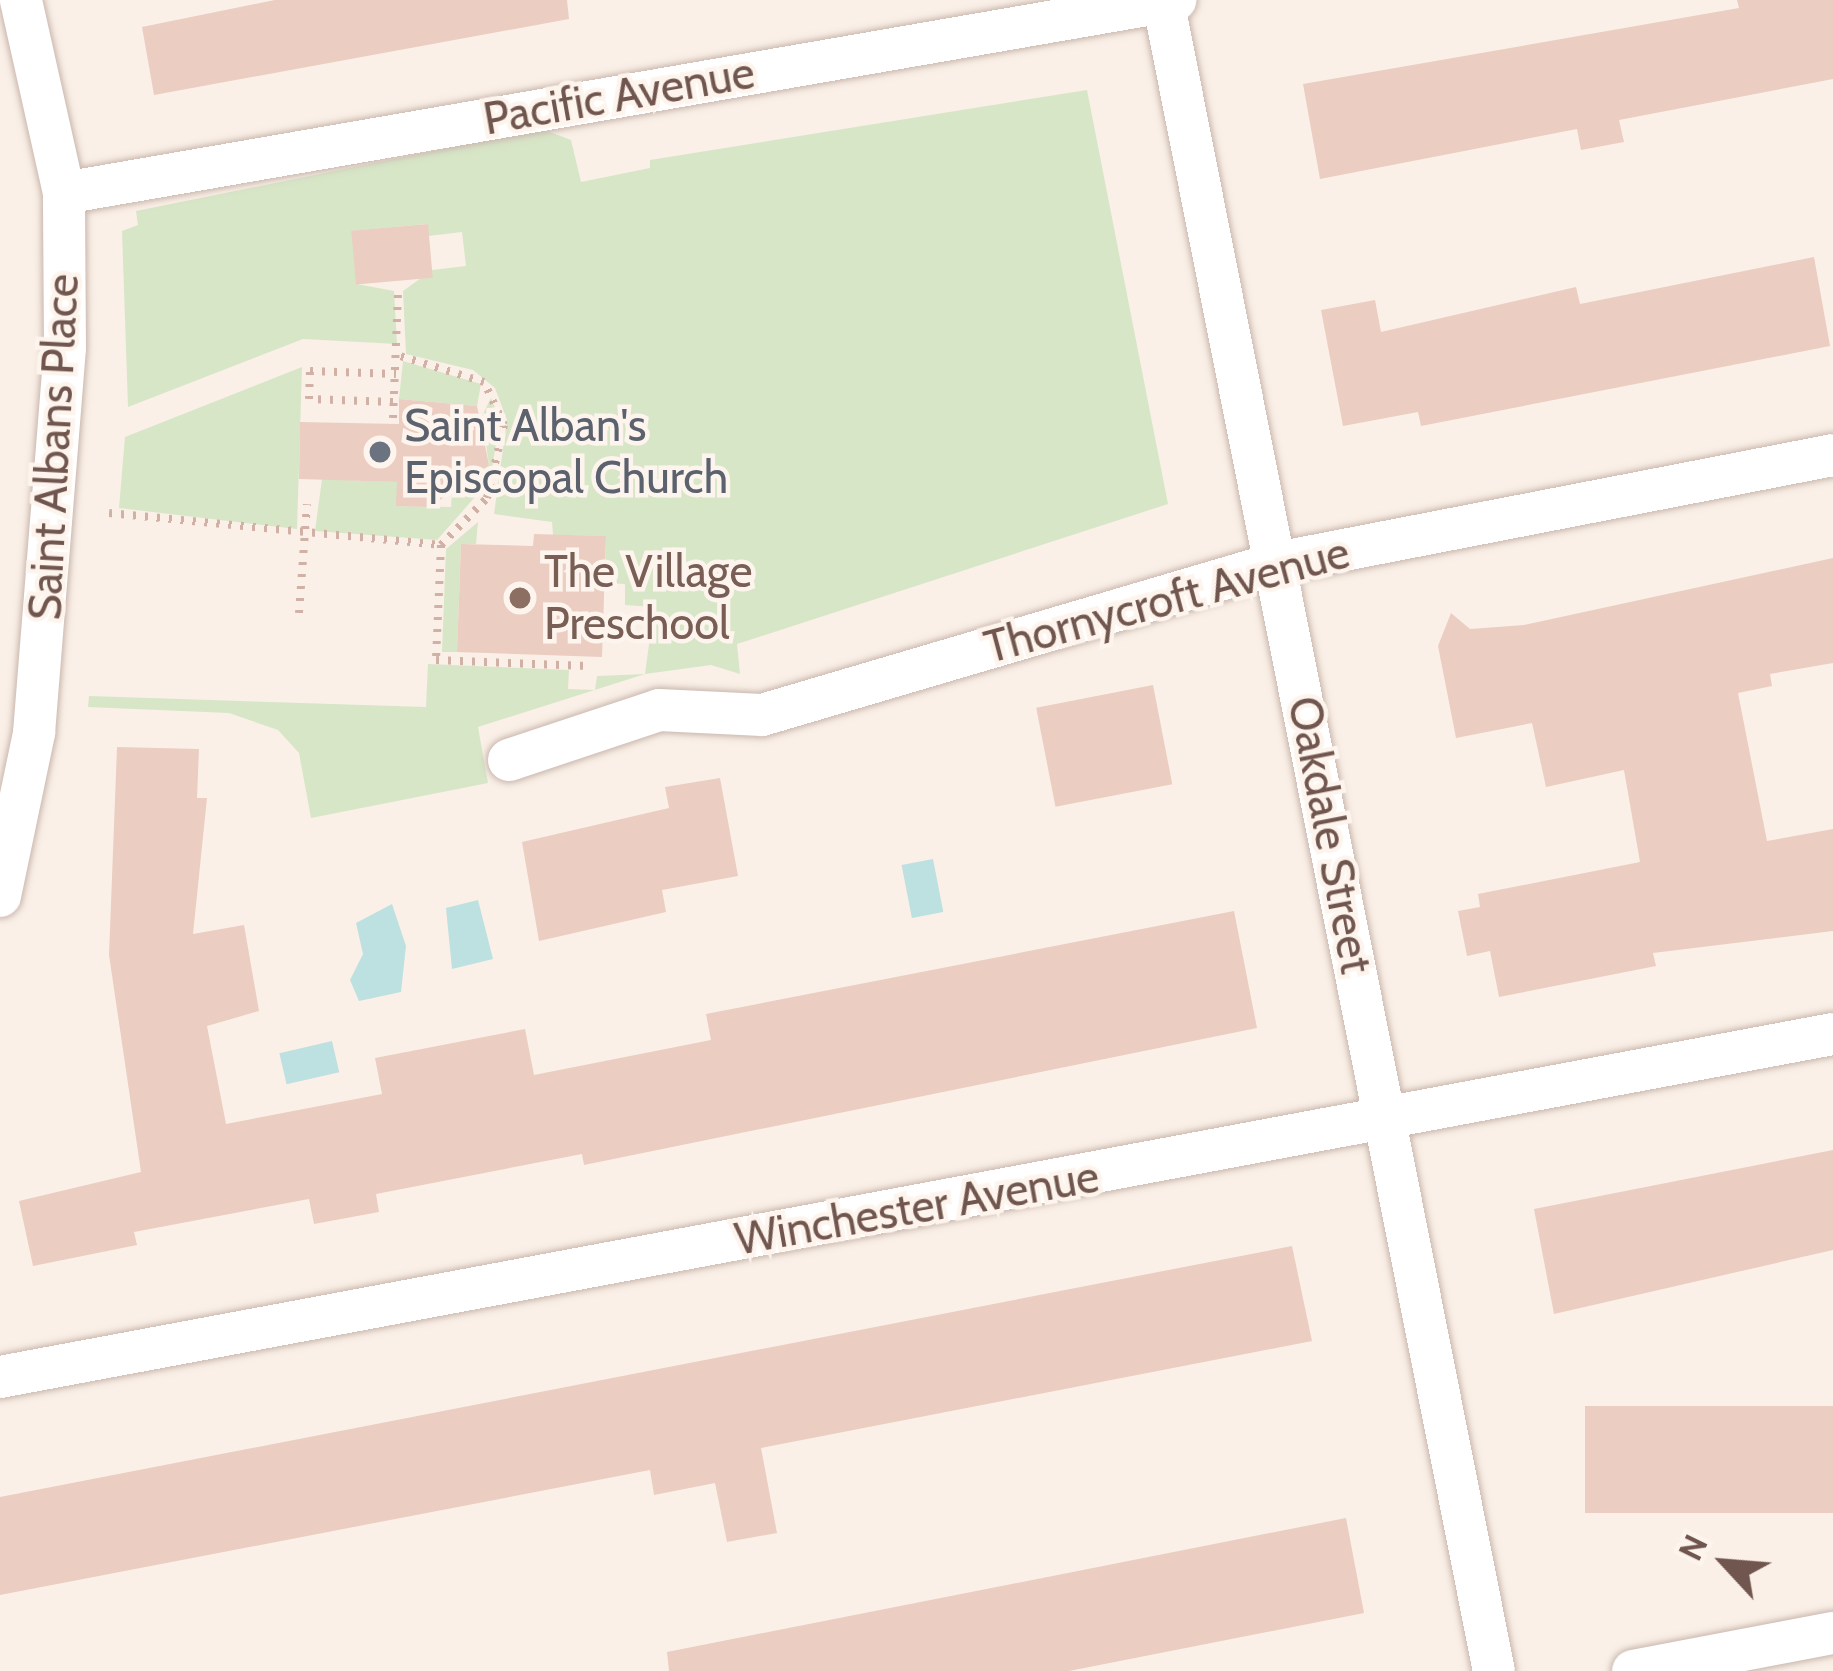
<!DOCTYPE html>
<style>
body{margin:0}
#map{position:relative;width:1833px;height:1671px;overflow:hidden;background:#faf0e7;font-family:Cabin,sans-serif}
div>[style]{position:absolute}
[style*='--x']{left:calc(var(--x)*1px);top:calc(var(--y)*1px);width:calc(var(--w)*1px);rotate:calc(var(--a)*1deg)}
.green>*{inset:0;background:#d7e6c7}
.water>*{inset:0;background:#bde0e1;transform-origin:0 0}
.building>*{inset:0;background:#eccdc1;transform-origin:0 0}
.path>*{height:8px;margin-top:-4px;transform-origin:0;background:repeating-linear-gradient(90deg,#d1b1a5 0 3px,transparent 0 12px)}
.roads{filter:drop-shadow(0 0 3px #cab7ae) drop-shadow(0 0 3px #cab7ae)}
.street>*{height:42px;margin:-21px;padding:0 21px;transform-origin:21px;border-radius:21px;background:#fff}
.dots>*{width:33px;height:33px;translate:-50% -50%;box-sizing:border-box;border:6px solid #fdf5ed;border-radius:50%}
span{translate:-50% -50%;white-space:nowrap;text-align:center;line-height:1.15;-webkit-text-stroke:9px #fdf5ed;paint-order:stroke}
.street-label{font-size:45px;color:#70564e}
.worship-label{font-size:45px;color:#5b616d}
.left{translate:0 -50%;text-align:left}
.education-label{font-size:45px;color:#785e54}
.north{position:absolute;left:1665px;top:1503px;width:120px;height:120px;-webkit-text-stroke:9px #fdf5ed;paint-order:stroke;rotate:296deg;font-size:33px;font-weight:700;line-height:48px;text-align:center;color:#70564e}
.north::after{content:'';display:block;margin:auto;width:42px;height:54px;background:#70564e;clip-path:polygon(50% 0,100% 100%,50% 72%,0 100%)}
</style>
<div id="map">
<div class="green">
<div style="clip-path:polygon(1087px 90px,1168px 504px,737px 644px,740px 674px,711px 665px,645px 674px,478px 727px,488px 783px,311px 818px,299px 753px,278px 730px,229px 713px,88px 707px,89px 696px,426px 707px,428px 664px,569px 670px,568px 689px,595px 690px,597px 676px,645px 674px,654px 607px,625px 605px,625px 584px,605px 583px,606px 536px,553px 535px,552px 522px,494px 514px,507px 420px,495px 388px,473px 370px,406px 354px,403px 291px,432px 270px,466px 266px,462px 232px,428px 236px,427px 224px,352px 231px,357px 284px,394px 291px,397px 344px,303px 339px,128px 407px,122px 231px,138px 225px,136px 211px,542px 129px,571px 140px,581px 182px,650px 168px,650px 160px)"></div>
<div style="clip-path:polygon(403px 361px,481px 384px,477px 406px,399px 399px)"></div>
<div style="clip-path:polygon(302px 367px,297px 529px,119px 508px,125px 437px)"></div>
<div style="clip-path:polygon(491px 398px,500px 420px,490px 480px,437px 540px,315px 531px,322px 479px,397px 482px,397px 506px,451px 507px,453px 474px,489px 465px,482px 416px)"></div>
<div style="clip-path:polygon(478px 522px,476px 544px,461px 544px,457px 652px,442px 652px,446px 549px)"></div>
</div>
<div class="water">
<div style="left:933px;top:859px;width:54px;height:32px;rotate:79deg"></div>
<div style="clip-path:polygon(478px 900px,493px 959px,452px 969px,446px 908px)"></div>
<div style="clip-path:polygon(392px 904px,406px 946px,401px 992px,359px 1001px,350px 980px,363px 954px,356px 923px)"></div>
<div style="left:332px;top:1041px;width:32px;height:54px;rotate:77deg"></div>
</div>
<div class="building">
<div style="clip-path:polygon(275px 0,567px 0,569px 19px,154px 95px,142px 27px)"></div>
<div style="clip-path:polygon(1737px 0,1833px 0,1833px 79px,1619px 120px,1624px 142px,1581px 150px,1577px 129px,1320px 179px,1303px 84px,1739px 8px)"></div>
<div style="left:428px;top:224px;width:54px;height:77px;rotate:85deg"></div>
<div style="clip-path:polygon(1814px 257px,1830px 346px,1421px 426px,1418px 412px,1343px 426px,1321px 310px,1375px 300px,1381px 332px,1576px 287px,1580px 304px)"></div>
<div style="clip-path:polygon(399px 399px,477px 406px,489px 465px,430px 507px,396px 506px,397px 482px,299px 479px,300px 422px,399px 424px)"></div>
<div style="clip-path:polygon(534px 534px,606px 536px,602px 657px,457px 652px,461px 544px,533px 546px)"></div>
<div style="clip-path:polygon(1833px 558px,1833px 663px,1770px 674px,1772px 686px,1738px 693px,1767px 841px,1833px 829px,1833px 931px,1653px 953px,1656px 966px,1499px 997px,1490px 951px,1467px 956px,1458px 911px,1480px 907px,1478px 894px,1640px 862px,1624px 770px,1546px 787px,1532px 723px,1456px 738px,1438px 646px,1451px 613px,1470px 629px,1524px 625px)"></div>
<div style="left:1153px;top:685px;width:101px;height:119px;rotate:79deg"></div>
<div style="clip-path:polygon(117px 747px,199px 749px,197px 798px,207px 798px,193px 934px,244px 925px,259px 1011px,207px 1026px,226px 1124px,382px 1094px,375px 1058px,525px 1029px,534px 1075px,711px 1040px,706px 1014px,1234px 911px,1257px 1028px,584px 1165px,582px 1154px,376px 1194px,379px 1212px,314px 1224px,309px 1199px,134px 1232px,137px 1245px,33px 1266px,19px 1201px,141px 1172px,109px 955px)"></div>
<div style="clip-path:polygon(720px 778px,738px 876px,662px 890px,666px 912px,539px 941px,522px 842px,669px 808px,665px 787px)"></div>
<div style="clip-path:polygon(1833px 1150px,1833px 1250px,1554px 1314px,1534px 1209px)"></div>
<div style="clip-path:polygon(1292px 1246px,1312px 1341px,761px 1448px,777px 1533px,727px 1542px,715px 1483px,654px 1495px,650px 1470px,0 1595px,0 1497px)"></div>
<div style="left:1833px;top:1406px;width:107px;height:248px;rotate:90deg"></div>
<div style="clip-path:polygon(1346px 1518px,1364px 1613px,1069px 1671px,669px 1671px,667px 1652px)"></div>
</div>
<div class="path">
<div style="--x:393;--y:402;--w:84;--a:-178"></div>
<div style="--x:309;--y:399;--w:28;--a:-88"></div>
<div style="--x:310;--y:371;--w:86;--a:2"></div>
<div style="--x:393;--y:418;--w:126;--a:-87.7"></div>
<div style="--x:109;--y:513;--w:334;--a:5.5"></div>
<div style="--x:441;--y:545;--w:66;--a:-45.6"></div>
<div style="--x:487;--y:498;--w:75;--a:-76.9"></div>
<div style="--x:504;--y:425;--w:47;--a:-114.9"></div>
<div style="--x:484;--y:382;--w:88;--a:-162.8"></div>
<div style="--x:441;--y:545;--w:115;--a:92.5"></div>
<div style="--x:436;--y:660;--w:152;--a:2.3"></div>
<div style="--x:299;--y:613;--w:109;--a:-85.8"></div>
</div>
<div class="roads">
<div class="street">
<div style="--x:1163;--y:0;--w:1703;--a:78.8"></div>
<div style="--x:64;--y:193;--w:1128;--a:-9.85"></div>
<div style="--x:509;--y:760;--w:158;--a:-18.4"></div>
<div style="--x:659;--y:710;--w:103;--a:2.8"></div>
<div style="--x:762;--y:715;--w:537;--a:-16.44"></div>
<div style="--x:1277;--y:563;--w:566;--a:-10.99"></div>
<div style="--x:0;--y:896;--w:167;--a:-78.2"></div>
<div style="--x:34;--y:733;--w:386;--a:-85.4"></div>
<div style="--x:65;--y:348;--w:155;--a:-90.4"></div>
<div style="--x:64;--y:193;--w:198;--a:-102.6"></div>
<div style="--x:0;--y:1377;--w:1865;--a:-10.6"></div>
<div style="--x:1633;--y:1671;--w:204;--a:-10.8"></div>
</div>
</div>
<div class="dots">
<div style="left:380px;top:452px;background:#6b7280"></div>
<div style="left:520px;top:598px;background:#8d6e63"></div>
</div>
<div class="street-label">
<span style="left:619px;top:96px;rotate:-10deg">Pacific Avenue</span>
<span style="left:54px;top:447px;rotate:-87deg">Saint Albans Place</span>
<span style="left:1167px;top:600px;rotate:-15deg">Thornycroft Avenue</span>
<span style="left:1330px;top:835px;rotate:79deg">Oakdale Street</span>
<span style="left:917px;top:1208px;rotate:-10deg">Winchester Avenue</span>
</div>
<div class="worship-label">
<span class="left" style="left:404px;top:452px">Saint Alban's<br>Episcopal Church</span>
</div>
<div class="education-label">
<span class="left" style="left:544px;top:598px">The Village<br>Preschool</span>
</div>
<div class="north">N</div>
</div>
